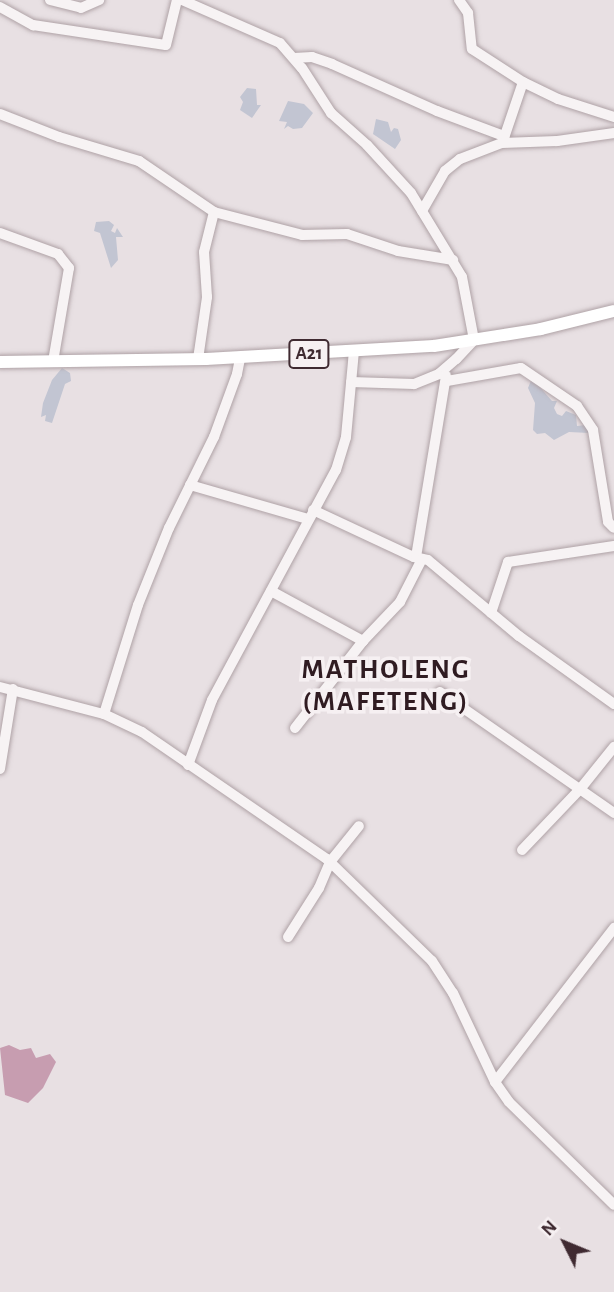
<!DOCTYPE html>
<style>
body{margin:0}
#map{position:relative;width:614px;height:1292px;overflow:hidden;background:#e8e0e3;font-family:"Alegreya Sans",sans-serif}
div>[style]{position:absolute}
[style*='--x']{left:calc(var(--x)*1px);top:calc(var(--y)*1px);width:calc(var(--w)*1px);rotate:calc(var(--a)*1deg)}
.green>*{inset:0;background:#c2c5d2}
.water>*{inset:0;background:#c79db0}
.roads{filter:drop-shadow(0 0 2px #afa2a6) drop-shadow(0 0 2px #afa2a6)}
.minor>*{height:10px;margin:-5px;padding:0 5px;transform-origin:5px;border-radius:5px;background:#f7f3f4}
.major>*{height:12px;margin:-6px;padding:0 6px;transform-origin:6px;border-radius:6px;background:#fff}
span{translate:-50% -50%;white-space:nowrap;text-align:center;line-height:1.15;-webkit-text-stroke:7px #f6f0f2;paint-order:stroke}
.shield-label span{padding:2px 5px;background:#f6f0f2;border:2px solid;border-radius:5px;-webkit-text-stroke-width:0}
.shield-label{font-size:19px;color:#3f2a31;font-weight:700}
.district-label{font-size:28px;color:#301c22;font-weight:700;letter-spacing:2px}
.north{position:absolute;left:530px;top:1208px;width:70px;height:70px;-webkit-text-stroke:5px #f6f0f2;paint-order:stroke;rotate:313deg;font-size:19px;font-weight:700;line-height:28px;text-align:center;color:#3f2a31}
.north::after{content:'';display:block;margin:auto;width:24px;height:32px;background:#3f2a31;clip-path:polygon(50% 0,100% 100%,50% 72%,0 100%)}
</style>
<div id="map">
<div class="green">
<div style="clip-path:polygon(247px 88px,256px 89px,257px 105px,261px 105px,252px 118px,240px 110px,243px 102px,240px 97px)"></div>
<div style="clip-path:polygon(288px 101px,304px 104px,313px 113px,302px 128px,293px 129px,288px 126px,284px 129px,287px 122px,279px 121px)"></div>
<div style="clip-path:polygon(376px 119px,388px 122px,391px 132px,394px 128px,398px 129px,401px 140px,395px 149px,373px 134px)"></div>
<div style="clip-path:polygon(109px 221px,114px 225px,111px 231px,115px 233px,117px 228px,123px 237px,116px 237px,118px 260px,111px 268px,100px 233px,94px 231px,96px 222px)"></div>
<div style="clip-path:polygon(62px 368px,70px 373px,71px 381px,65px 384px,52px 423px,45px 421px,46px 415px,41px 417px,43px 403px,52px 380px)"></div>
<div style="clip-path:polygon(532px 378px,552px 401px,557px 401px,554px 408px,557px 414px,562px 416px,566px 411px,576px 415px,577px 426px,586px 425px,589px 433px,569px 432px,554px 440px,545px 433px,537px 434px,533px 430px,535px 403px,528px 388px)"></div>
</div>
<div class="water">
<div style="clip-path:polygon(9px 1045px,20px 1050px,31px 1048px,36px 1058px,50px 1054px,56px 1062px,43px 1088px,28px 1103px,5px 1095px,0 1048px)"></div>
</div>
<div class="roads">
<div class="minor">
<div style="--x:50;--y:0;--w:32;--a:14"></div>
<div style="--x:81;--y:8;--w:20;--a:-24"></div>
<div style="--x:182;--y:0;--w:107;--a:23.7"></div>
<div style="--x:280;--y:43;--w:33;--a:49"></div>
<div style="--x:302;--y:68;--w:54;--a:57.2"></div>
<div style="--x:331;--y:113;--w:48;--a:41.6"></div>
<div style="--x:367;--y:145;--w:65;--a:47.5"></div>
<div style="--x:411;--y:193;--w:98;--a:58.7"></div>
<div style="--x:462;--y:277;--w:64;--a:79.2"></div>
<div style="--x:474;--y:340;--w:26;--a:133"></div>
<div style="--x:456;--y:359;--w:23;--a:139"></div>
<div style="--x:439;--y:374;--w:27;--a:158"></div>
<div style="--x:414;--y:384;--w:63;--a:-178.2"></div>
<div style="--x:459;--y:0;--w:16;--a:55"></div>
<div style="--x:468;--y:13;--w:36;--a:84"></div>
<div style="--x:472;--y:49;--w:61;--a:32.9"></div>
<div style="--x:523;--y:82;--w:39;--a:26"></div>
<div style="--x:558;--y:99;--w:59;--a:17.8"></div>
<div style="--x:0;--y:7;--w:38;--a:29"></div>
<div style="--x:33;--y:25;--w:134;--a:8.6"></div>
<div style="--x:166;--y:45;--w:46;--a:-76.3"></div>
<div style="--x:294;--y:58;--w:18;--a:-3"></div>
<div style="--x:312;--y:57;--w:21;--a:19"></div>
<div style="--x:332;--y:64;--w:115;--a:24.1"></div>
<div style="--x:437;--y:111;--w:72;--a:20.5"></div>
<div style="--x:0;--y:114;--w:63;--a:21.3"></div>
<div style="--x:59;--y:137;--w:84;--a:16.7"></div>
<div style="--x:139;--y:161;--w:91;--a:34.2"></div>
<div style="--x:214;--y:212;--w:91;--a:14.6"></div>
<div style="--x:302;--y:235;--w:45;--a:-1.3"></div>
<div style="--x:347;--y:234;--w:54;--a:18.4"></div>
<div style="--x:398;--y:251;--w:56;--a:9.3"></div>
<div style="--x:503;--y:141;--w:62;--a:-71.3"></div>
<div style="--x:422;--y:211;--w:46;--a:-60.1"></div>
<div style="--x:445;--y:171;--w:19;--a:-39"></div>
<div style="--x:460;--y:159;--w:45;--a:-20.9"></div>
<div style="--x:502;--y:143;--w:55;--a:-2.1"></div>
<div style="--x:557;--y:141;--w:58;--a:-8"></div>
<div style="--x:0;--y:233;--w:62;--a:19.9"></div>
<div style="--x:58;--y:254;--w:18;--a:52"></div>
<div style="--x:69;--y:268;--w:95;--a:99.7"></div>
<div style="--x:198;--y:359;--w:63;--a:-81.7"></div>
<div style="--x:207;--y:297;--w:45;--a:-93.8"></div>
<div style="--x:204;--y:252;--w:41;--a:-76"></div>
<div style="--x:447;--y:381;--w:75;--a:-10"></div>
<div style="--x:521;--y:368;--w:68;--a:34.2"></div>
<div style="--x:577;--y:406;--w:29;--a:56"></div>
<div style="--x:593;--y:430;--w:93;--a:80.7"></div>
<div style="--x:608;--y:522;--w:8;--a:45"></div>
<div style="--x:190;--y:485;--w:123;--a:16.1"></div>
<div style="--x:313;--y:510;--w:111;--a:25"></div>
<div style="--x:414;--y:557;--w:14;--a:12"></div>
<div style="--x:428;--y:560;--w:119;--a:39.9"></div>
<div style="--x:519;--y:636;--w:117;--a:35.6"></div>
<div style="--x:416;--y:557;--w:184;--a:-80.6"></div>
<div style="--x:271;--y:591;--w:105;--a:28.5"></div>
<div style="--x:491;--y:613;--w:54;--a:-71.6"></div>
<div style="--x:508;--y:562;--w:107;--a:-8.6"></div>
<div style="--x:0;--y:687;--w:107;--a:14.6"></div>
<div style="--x:104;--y:714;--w:42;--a:25.3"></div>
<div style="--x:142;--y:732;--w:224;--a:34.5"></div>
<div style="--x:327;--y:859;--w:146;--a:44.2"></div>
<div style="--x:432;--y:961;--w:38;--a:57"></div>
<div style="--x:453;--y:993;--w:98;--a:64.7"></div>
<div style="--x:495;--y:1082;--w:24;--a:55"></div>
<div style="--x:509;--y:1102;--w:147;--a:44.4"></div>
<div style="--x:440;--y:692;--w:212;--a:34.8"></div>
<div style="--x:104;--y:714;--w:114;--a:-72.7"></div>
<div style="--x:138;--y:605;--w:83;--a:-68.1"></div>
<div style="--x:169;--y:528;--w:102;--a:-63.7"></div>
<div style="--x:214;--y:437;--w:67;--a:-69.9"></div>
<div style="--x:237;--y:374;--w:16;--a:-79"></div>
<div style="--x:295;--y:728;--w:110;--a:-52"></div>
<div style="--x:363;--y:641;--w:54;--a:-46.5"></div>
<div style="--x:400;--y:602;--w:48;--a:-62.9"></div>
<div style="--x:188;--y:765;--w:69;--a:-69.7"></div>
<div style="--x:212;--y:700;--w:261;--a:-61.7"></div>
<div style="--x:336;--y:470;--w:34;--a:-73"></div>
<div style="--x:346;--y:437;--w:86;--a:-84.7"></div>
<div style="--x:0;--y:769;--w:81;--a:-80.8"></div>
<div style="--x:522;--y:850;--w:86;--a:-46.4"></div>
<div style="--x:581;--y:788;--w:53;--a:-51.2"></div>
<div style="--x:288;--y:937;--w:58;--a:-57.7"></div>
<div style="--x:319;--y:888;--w:28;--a:-67"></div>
<div style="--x:330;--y:862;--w:46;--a:-51.1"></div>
<div style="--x:495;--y:1082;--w:195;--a:-52.3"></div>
</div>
<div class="major">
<div style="--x:0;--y:362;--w:206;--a:-0.8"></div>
<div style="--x:206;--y:359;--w:228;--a:-3.3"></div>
<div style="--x:434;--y:346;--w:108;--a:-9"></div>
<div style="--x:541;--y:329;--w:75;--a:-13.9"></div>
</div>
</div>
<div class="shield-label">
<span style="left:309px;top:354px">A21</span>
</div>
<div class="district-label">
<span style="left:386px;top:686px">MATHOLENG<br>(MAFETENG)</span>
</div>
<div class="north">N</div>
</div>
